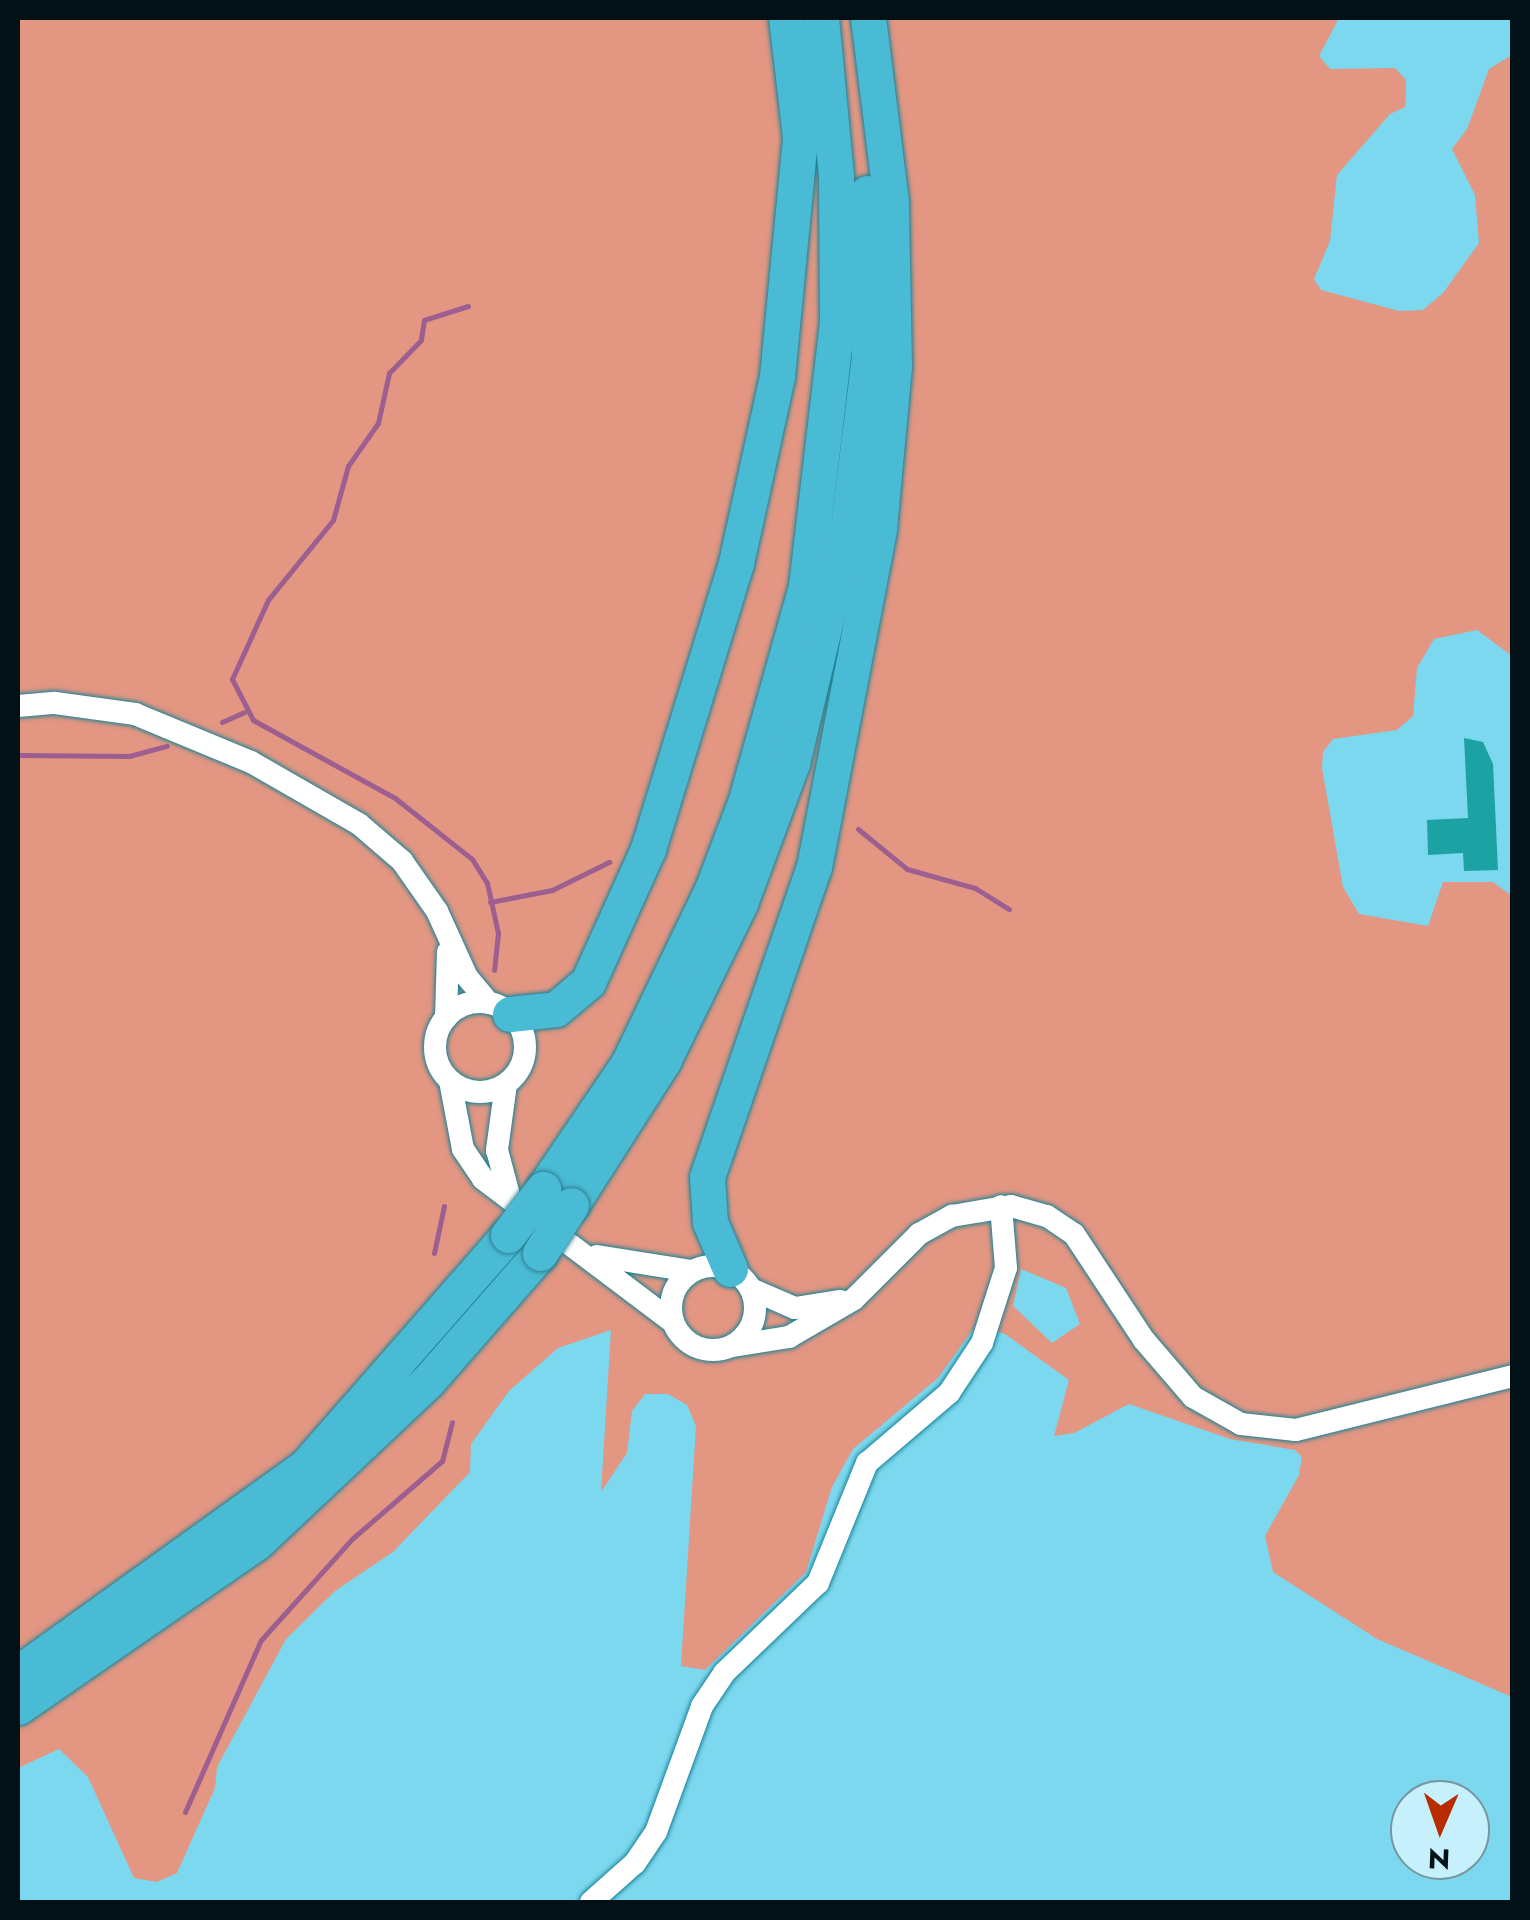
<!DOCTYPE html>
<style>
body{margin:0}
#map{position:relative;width:1530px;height:1920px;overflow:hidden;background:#7cd8ee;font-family:Jost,sans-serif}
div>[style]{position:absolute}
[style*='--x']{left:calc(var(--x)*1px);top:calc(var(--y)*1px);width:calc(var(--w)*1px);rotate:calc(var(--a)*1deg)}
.green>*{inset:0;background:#e39682}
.stream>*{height:5px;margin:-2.5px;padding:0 2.5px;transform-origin:2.5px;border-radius:2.5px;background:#9d5e90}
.building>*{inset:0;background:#1da2a3}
.roads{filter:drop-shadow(0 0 2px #198297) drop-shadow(0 0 2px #198297)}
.minor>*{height:22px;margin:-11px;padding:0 11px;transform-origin:11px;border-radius:11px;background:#fff}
.minor>.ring{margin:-11px;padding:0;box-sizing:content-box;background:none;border:22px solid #fff;border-radius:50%}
.highway>*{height:35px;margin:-17.5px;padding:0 17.5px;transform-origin:17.5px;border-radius:17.5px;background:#49bbd4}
.bridges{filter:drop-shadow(0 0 2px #308092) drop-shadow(0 0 2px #308092)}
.highway-bridge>*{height:35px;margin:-17.5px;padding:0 17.5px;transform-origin:17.5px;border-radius:17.5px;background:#49bbd4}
span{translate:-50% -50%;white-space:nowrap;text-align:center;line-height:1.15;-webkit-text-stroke:9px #c6f1fc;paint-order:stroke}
.frame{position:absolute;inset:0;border:20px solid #011116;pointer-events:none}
.north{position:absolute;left:1390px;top:1780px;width:100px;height:100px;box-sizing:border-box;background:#c6f1fc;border:2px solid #7797a0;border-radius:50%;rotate:182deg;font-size:28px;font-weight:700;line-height:40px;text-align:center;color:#011116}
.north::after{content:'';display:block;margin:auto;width:35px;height:45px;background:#b72d00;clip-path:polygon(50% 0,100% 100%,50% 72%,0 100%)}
</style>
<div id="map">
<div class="green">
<div style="clip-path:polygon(evenodd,18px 18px,1339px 18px,1319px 56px,1330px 69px,1395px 68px,1406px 80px,1406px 95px,1405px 107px,1390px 114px,1337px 175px,1330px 241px,1314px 279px,1321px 290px,1399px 311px,1423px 310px,1443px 293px,1479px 243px,1475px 195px,1452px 149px,1467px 129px,1489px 69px,1512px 55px,1512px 656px,1477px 630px,1434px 639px,1417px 668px,1413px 716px,1397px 730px,1333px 739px,1323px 752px,1322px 768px,1343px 887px,1359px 914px,1428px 926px,1443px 882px,1493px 882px,1512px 896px,1512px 1697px,1377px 1639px,1273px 1572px,1265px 1536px,1299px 1475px,1302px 1457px,1295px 1450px,1230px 1439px,1129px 1404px,1074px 1433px,1054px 1436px,1069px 1380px,1005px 1334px,976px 1325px,938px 1378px,853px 1449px,832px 1487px,806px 1572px,705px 1670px,681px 1666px,696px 1426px,687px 1405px,668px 1394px,645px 1394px,632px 1411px,627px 1453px,601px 1492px,611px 1330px,558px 1348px,509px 1391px,471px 1444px,470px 1472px,393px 1552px,335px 1591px,286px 1639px,217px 1767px,215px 1788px,177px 1873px,157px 1882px,134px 1878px,88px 1777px,59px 1749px,18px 1768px,18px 18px,1021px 1269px,1066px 1288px,1080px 1324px,1052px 1343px,1013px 1306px,1021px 1269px)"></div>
</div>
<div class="stream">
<div style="--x:468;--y:306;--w:46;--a:162.3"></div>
<div style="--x:424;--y:320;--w:20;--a:99"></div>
<div style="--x:421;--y:340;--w:46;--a:134.1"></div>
<div style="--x:389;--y:373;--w:51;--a:102.4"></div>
<div style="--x:378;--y:423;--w:52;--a:124.9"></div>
<div style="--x:348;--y:466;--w:56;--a:105.5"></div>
<div style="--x:333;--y:520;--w:103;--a:129.1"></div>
<div style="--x:268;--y:600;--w:87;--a:114.5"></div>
<div style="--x:232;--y:679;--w:46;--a:62.9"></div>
<div style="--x:253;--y:720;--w:162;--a:28.8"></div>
<div style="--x:395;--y:798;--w:98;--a:38.4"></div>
<div style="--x:472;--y:859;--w:28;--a:58"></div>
<div style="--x:487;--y:883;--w:51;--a:77.6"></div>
<div style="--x:498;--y:933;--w:37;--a:96"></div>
<div style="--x:222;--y:722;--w:24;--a:-24"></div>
<div style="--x:18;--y:755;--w:111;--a:0.5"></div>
<div style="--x:129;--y:756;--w:39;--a:-15"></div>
<div style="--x:858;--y:829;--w:63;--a:39.2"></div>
<div style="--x:907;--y:869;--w:71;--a:15.6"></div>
<div style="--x:975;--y:888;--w:40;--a:32"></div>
<div style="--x:490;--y:902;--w:63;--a:-11"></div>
<div style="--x:552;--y:890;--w:64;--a:-26.2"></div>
<div style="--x:434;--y:1253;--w:48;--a:-78"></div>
<div style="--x:185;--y:1812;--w:188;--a:-66.2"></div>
<div style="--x:261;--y:1640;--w:137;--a:-48"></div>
<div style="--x:353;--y:1538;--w:118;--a:-40.9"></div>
<div style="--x:442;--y:1461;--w:40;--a:-75.6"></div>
</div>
<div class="building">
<div style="clip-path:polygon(1464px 738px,1483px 742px,1493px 764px,1498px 870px,1464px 871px,1463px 853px,1428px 855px,1427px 820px,1468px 818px)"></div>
</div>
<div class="roads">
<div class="minor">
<div style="--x:18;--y:706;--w:37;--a:-5"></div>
<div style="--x:55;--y:703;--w:81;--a:7.8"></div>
<div style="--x:135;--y:714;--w:126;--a:22.5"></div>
<div style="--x:251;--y:762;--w:125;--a:29.9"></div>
<div style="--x:359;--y:824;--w:57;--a:40.7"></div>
<div style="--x:402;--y:861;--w:61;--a:55"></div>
<div style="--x:437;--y:911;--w:72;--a:65.6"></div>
<div style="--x:467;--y:977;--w:34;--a:50"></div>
<div class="ring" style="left:435px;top:1002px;width:68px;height:68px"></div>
<div style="--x:446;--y:1018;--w:66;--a:-88.3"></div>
<div style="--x:450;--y:1081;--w:69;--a:79.2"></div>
<div style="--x:463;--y:1149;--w:36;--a:56"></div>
<div style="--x:483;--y:1179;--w:238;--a:37"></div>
<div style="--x:506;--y:1084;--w:67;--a:97.8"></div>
<div style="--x:497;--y:1150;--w:51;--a:75.1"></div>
<div style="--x:597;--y:1256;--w:96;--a:9"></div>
<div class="ring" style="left:671px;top:1266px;width:62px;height:62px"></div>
<div style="--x:751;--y:1289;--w:48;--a:23.4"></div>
<div style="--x:795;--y:1308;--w:46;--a:-8.8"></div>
<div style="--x:733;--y:1346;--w:57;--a:-9.1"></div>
<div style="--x:789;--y:1337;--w:75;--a:-30.3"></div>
<div style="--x:854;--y:1299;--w:92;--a:-45"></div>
<div style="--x:919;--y:1234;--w:38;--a:-29"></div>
<div style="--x:952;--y:1216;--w:60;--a:-9.6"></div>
<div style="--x:1011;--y:1206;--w:37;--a:16"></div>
<div style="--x:1047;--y:1216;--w:32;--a:34"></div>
<div style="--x:1074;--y:1234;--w:127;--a:56.6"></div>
<div style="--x:1144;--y:1340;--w:75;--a:49.3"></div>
<div style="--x:1193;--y:1397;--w:55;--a:29.4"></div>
<div style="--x:1241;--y:1424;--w:55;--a:6.2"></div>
<div style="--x:1296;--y:1430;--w:223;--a:-14"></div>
<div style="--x:591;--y:1902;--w:59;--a:-41.6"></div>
<div style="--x:635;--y:1863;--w:37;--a:-56"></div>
<div style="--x:656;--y:1832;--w:134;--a:-69.9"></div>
<div style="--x:702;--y:1706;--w:40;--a:-56"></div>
<div style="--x:724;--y:1673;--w:130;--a:-43.8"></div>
<div style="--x:818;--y:1583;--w:130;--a:-67.8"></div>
<div style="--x:867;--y:1463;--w:108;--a:-40.5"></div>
<div style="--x:949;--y:1393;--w:60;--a:-56.6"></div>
<div style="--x:982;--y:1343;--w:79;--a:-72.3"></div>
<div style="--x:1006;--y:1268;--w:62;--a:-94.6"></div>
</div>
<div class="highway">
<div style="--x:510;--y:1014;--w:46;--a:-6.2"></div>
<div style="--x:556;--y:1009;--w:42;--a:-40.2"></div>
<div style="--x:588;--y:982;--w:146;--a:-65.7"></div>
<div style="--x:648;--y:849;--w:299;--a:-72.9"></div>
<div style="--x:736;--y:563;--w:190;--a:-77.6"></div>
<div style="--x:777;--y:377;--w:241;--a:-84.5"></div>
<div style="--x:800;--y:137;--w:120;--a:-96.7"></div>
<div style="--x:543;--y:1189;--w:151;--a:-55.8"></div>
<div style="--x:628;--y:1064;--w:196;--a:-64.3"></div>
<div style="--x:713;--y:887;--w:93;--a:-69.2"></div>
<div style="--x:746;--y:800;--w:222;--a:-74.3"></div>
<div style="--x:806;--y:586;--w:264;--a:-83.3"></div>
<div style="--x:837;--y:324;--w:148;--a:-90.4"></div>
<div style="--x:836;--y:176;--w:159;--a:-95.4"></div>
<div style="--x:571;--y:1205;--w:171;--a:-57.4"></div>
<div style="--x:663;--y:1061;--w:176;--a:-64"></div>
<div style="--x:740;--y:903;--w:149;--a:-69.6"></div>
<div style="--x:792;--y:763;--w:243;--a:-76.7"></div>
<div style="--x:848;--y:527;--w:171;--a:-83"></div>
<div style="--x:869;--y:357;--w:164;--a:-90.7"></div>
<div style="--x:730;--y:1269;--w:51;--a:-113.1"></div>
<div style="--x:710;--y:1222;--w:45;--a:-93.8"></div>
<div style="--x:707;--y:1177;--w:328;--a:-71"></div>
<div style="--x:814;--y:867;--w:345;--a:-79.1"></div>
<div style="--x:879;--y:528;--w:164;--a:-84.7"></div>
<div style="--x:894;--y:365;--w:163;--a:-91.1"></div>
<div style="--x:891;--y:202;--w:185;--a:-97.1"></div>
<div style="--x:18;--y:1673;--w:353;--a:-35.7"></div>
<div style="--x:305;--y:1467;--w:308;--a:-48.8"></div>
<div style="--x:18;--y:1707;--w:289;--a:-34.6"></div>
<div style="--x:256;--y:1543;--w:236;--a:-43.3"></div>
<div style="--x:428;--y:1381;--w:170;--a:-48.8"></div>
</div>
</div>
<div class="bridges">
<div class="highway-bridge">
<div style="--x:508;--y:1235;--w:58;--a:-52.7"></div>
<div style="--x:540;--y:1253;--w:57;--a:-57.1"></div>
</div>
</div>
<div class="frame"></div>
<div class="north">N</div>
</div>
